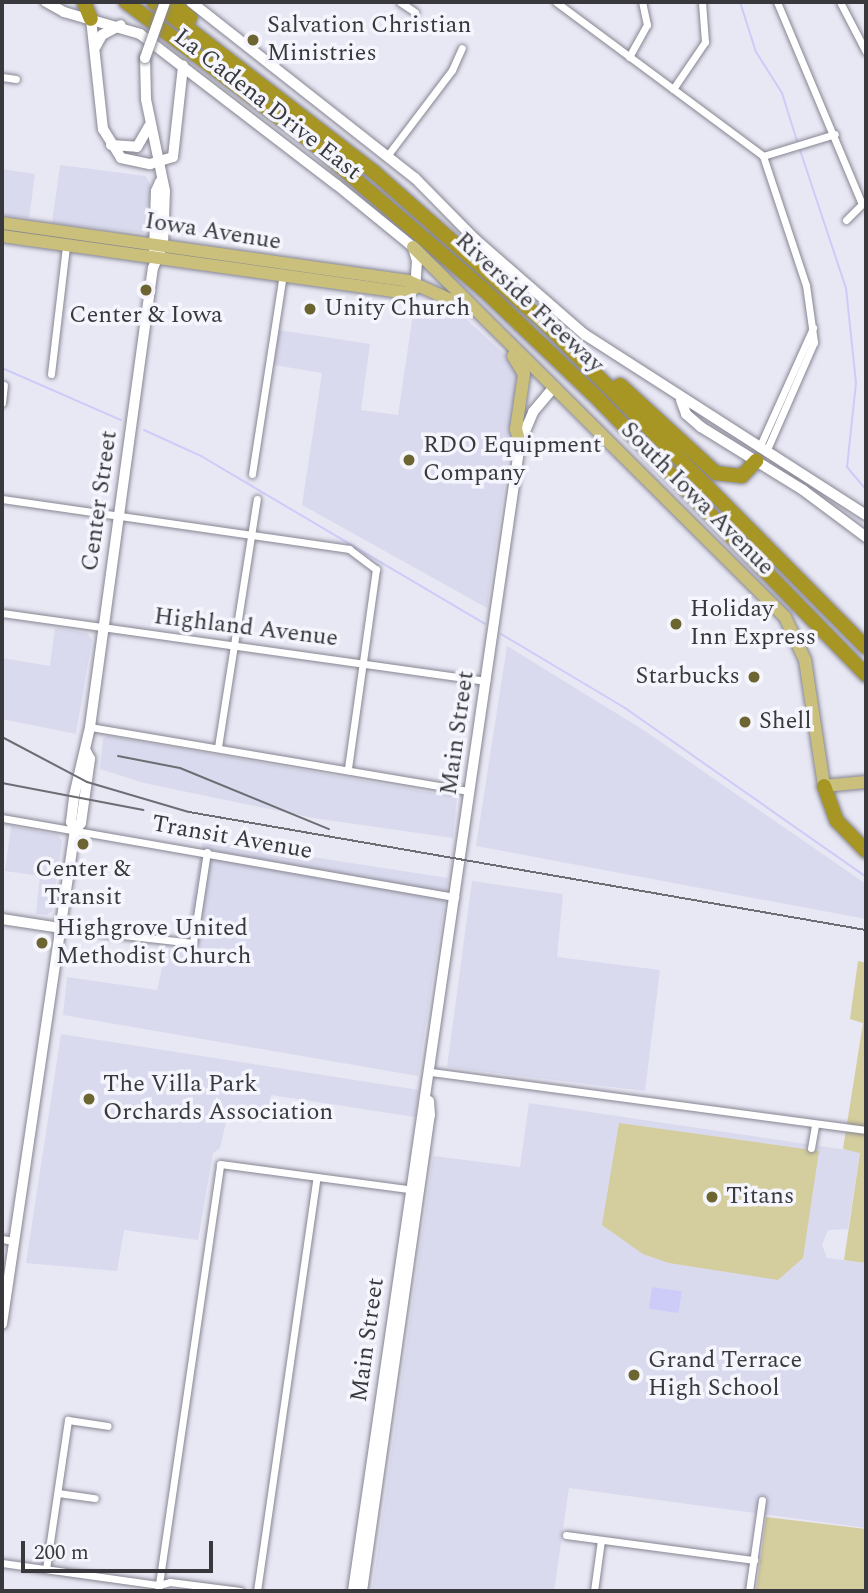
<!DOCTYPE html>
<style>
body{margin:0}
#map{position:relative;width:868px;height:1593px;overflow:hidden;background:#e8e7f4;font-family:Spectral,serif}
div>[style]{position:absolute}
[style*='--x']{left:calc(var(--x)*1px);top:calc(var(--y)*1px);width:calc(var(--w)*1px);rotate:calc(var(--a)*1deg)}
.built>*{inset:0;background:#dadaee}
.green>*{inset:0;background:#d4cd9d}
.water>*{inset:0;background:#cdccf8;transform-origin:0 0}
.stream>*{height:2px;margin:-1px;padding:0 1px;transform-origin:1px;border-radius:1px;background:#cdccf8}
.roads{filter:drop-shadow(0 0 2px #868692) drop-shadow(0 0 2px #868692)}
.street>*{height:7px;margin:-3.5px;padding:0 3.5px;transform-origin:3.5px;border-radius:3.5px;background:#fff}
.secondary>*{height:10px;margin:-5px;padding:0 5px;transform-origin:5px;border-radius:5px;background:#fff}
.primary>*{height:12px;margin:-6px;padding:0 6px;transform-origin:6px;border-radius:6px;background:#cac07c}
.highway>*{height:14px;margin:-7px;padding:0 7px;transform-origin:7px;border-radius:7px;background:#a79624}
.rail>*{height:2px;margin:-1px;padding:0 1px;transform-origin:1px;border-radius:1px;background:#6d6d74}
.bridges{filter:drop-shadow(0 0 2px #868692) drop-shadow(0 0 2px #868692)}
.secondary-bridge>*{height:10px;margin:-5px;padding:0 5px;transform-origin:5px;border-radius:5px;background:#fff}
.dots>*{width:19px;height:19px;translate:-50% -50%;box-sizing:border-box;border:4px solid #f5f5fd;border-radius:50%}
span{translate:-50% -50%;white-space:nowrap;text-align:center;line-height:1.15;-webkit-text-stroke:7px #f5f5fd;paint-order:stroke}
.poi-label{font-size:24px;color:#38383d}
.left{translate:0 -50%;text-align:left}
.right{translate:-100% -50%;text-align:right}
.street-label{font-size:24px;color:#38383d}
.frame{position:absolute;inset:0;border:4px solid #38383d;pointer-events:none}
.scale{position:absolute;left:21px;top:1541px;width:192px;height:32px;box-sizing:border-box;border:4px solid #38383d;border-top:0;padding-left:9px;font-size:21px;line-height:24px;white-space:nowrap;color:#38383d;-webkit-text-stroke:5px #f5f5fd;paint-order:stroke}
</style>
<div id="map">
<div class="built">
<div style="clip-path:polygon(60px 165px,146px 176px,151px 186px,144px 233px,52px 223px)"></div>
<div style="clip-path:polygon(2px 169px,35px 174px,29px 218px,2px 215px)"></div>
<div style="clip-path:polygon(415px 301px,466px 319px,521px 369px,487px 608px,302px 505px,322px 373px,274px 365px,279px 330px,370px 344px,361px 410px,398px 415px)"></div>
<div style="clip-path:polygon(55px 628px,87px 633px,92px 640px,76px 734px,2px 719px,2px 658px,50px 666px)"></div>
<div style="clip-path:polygon(507px 646px,645px 731px,866px 884px,866px 919px,476px 846px)"></div>
<div style="clip-path:polygon(108px 736px,457px 797px,453px 838px,313px 818px,144px 783px,100px 769px,103px 738px)"></div>
<div style="clip-path:polygon(11px 826px,58px 835px,62px 841px,52px 911px,47px 915px,36px 914px,40px 876px,5px 871px)"></div>
<div style="clip-path:polygon(203px 840px,448px 878px,418px 1076px,63px 1015px,67px 977px,157px 990px,166px 950px,182px 951px)"></div>
<div style="clip-path:polygon(472px 881px,563px 894px,557px 957px,660px 970px,645px 1091px,447px 1067px)"></div>
<div style="clip-path:polygon(61px 1034px,419px 1090px,415px 1117px,271px 1095px,267px 1114px,235px 1109px,228px 1113px,220px 1148px,213px 1153px,198px 1240px,124px 1230px,117px 1271px,26px 1263px)"></div>
<div style="clip-path:polygon(529px 1103px,860px 1152px,848px 1229px,828px 1230px,822px 1245px,827px 1258px,866px 1263px,866px 1528px,569px 1488px,554px 1591px,372px 1591px,433px 1156px,520px 1167px)"></div>
</div>
<div class="green">
<div style="clip-path:polygon(858px 961px,866px 963px,866px 1263px,844px 1260px,860px 1153px,843px 1149px,863px 1023px,850px 1019px)"></div>
<div style="clip-path:polygon(619px 1123px,819px 1151px,803px 1258px,778px 1280px,669px 1263px,643px 1254px,602px 1225px)"></div>
<div style="clip-path:polygon(766px 1517px,866px 1529px,866px 1591px,756px 1591px)"></div>
</div>
<div class="water">
<div style="left:652px;top:1287px;width:30px;height:22px;rotate:8deg"></div>
</div>
<div class="stream">
<div style="--x:740;--y:2;--w:52;--a:72.3"></div>
<div style="--x:756;--y:52;--w:49;--a:57.6"></div>
<div style="--x:782;--y:93;--w:50;--a:72.6"></div>
<div style="--x:799;--y:147;--w:149;--a:71.6"></div>
<div style="--x:846;--y:288;--w:96;--a:84"></div>
<div style="--x:856;--y:383;--w:84;--a:96.1"></div>
<div style="--x:847;--y:467;--w:30;--a:50"></div>
<div style="--x:2;--y:368;--w:130;--a:23.6"></div>
<div style="--x:144;--y:430;--w:63;--a:24.5"></div>
<div style="--x:201;--y:456;--w:330;--a:30.6"></div>
<div style="--x:501;--y:634;--w:144;--a:30.8"></div>
<div style="--x:625;--y:708;--w:294;--a:35"></div>
</div>
<div class="roads">
<div class="street">
<div style="--x:400;--y:2;--w:18;--a:34"></div>
<div style="--x:556;--y:2;--w:258;--a:36.6"></div>
<div style="--x:763;--y:156;--w:136;--a:71.6"></div>
<div style="--x:806;--y:285;--w:58;--a:82"></div>
<div style="--x:814;--y:342;--w:120;--a:113.6"></div>
<div style="--x:777;--y:2;--w:219;--a:67.2"></div>
<div style="--x:840;--y:2;--w:56;--a:62.5"></div>
<div style="--x:629;--y:57;--w:37;--a:-61"></div>
<div style="--x:647;--y:25;--w:24;--a:-102"></div>
<div style="--x:2;--y:77;--w:14;--a:8"></div>
<div style="--x:673;--y:89;--w:57;--a:-55.8"></div>
<div style="--x:705;--y:42;--w:40;--a:-94.3"></div>
<div style="--x:387;--y:156;--w:108;--a:-52.9"></div>
<div style="--x:452;--y:70;--w:24;--a:-66"></div>
<div style="--x:763;--y:156;--w:75;--a:-17"></div>
<div style="--x:846;--y:220;--w:28;--a:-45"></div>
<div style="--x:51;--y:374;--w:129;--a:-83.3"></div>
<div style="--x:2;--y:403;--w:18;--a:-84"></div>
<div style="--x:759;--y:448;--w:132;--a:-65.8"></div>
<div style="--x:252;--y:474;--w:202;--a:-81.2"></div>
<div style="--x:2;--y:499;--w:351;--a:8.2"></div>
<div style="--x:349;--y:549;--w:34;--a:37"></div>
<div style="--x:376;--y:569;--w:202;--a:98"></div>
<div style="--x:2;--y:613;--w:489;--a:8"></div>
<div style="--x:90;--y:727;--w:385;--a:9.6"></div>
<div style="--x:218;--y:747;--w:251;--a:-81.1"></div>
<div style="--x:2;--y:818;--w:460;--a:9.9"></div>
<div style="--x:61;--y:928;--w:133;--a:6.5"></div>
<div style="--x:193;--y:943;--w:92;--a:-81.3"></div>
<div style="--x:431;--y:1072;--w:439;--a:7.6"></div>
<div style="--x:811;--y:1148;--w:23;--a:-80"></div>
<div style="--x:2;--y:1239;--w:12;--a:9"></div>
<div style="--x:58;--y:1493;--w:37;--a:8"></div>
<div style="--x:566;--y:1535;--w:190;--a:7.6"></div>
<div style="--x:2;--y:1563;--w:159;--a:8"></div>
<div style="--x:159;--y:1585;--w:11;--a:-15"></div>
<div style="--x:170;--y:1582;--w:71;--a:7.3"></div>
<div style="--x:46;--y:1569;--w:151;--a:-81.6"></div>
<div style="--x:68;--y:1420;--w:40;--a:8.5"></div>
<div style="--x:158;--y:1591;--w:431;--a:-81.7"></div>
<div style="--x:220;--y:1164;--w:198;--a:7.6"></div>
<div style="--x:257;--y:1591;--w:418;--a:-81.8"></div>
<div style="--x:594;--y:1591;--w:51;--a:-82.2"></div>
<div style="--x:749;--y:1591;--w:92;--a:-81.9"></div>
</div>
<div class="secondary">
<div style="--x:46;--y:2;--w:21;--a:29"></div>
<div style="--x:64;--y:12;--w:79;--a:16.1"></div>
<div style="--x:140;--y:34;--w:248;--a:37.5"></div>
<div style="--x:337;--y:185;--w:98;--a:39.2"></div>
<div style="--x:413;--y:247;--w:15;--a:74"></div>
<div style="--x:417;--y:261;--w:27;--a:94"></div>
<div style="--x:191;--y:2;--w:285;--a:38.2"></div>
<div style="--x:415;--y:178;--w:86;--a:45.5"></div>
<div style="--x:475;--y:239;--w:145;--a:41.1"></div>
<div style="--x:584;--y:334;--w:335;--a:32.7"></div>
<div style="--x:91;--y:19;--w:111;--a:83.8"></div>
<div style="--x:103;--y:129;--w:34;--a:58"></div>
<div style="--x:121;--y:158;--w:30;--a:12"></div>
<div style="--x:150;--y:164;--w:24;--a:-17"></div>
<div style="--x:173;--y:157;--w:92;--a:-83.7"></div>
<div style="--x:96;--y:46;--w:13;--a:-61"></div>
<div style="--x:102;--y:35;--w:21;--a:-28"></div>
<div style="--x:111;--y:145;--w:26;--a:4"></div>
<div style="--x:137;--y:147;--w:24;--a:-60"></div>
<div style="--x:154;--y:251;--w:60;--a:-88.1"></div>
<div style="--x:156;--y:191;--w:10;--a:-66"></div>
<div style="--x:681;--y:400;--w:15;--a:70"></div>
<div style="--x:686;--y:414;--w:20;--a:41"></div>
<div style="--x:701;--y:427;--w:120;--a:31.7"></div>
<div style="--x:803;--y:490;--w:79;--a:36.7"></div>
<div style="--x:75;--y:830;--w:9;--a:-117"></div>
<div style="--x:71;--y:822;--w:26;--a:-83"></div>
<div style="--x:74;--y:796;--w:71;--a:-76.9"></div>
<div style="--x:90;--y:727;--w:463;--a:-82.2"></div>
<div style="--x:153;--y:268;--w:25;--a:-67"></div>
<div style="--x:163;--y:245;--w:54;--a:-87.9"></div>
<div style="--x:165;--y:191;--w:94;--a:-101.7"></div>
<div style="--x:146;--y:99;--w:41;--a:-91.4"></div>
<div style="--x:2;--y:919;--w:60;--a:8.7"></div>
<div style="--x:2;--y:1324;--w:499;--a:-81.6"></div>
<div style="--x:75;--y:830;--w:9;--a:-49"></div>
<div style="--x:81;--y:823;--w:65;--a:-82"></div>
<div style="--x:90;--y:759;--w:9;--a:-117"></div>
<div style="--x:353;--y:1591;--w:1160;--a:-81.72"></div>
<div style="--x:520;--y:443;--w:34;--a:-67"></div>
<div style="--x:533;--y:412;--w:33;--a:-50"></div>
<div style="--x:362;--y:1591;--w:481;--a:-81.9"></div>
<div style="--x:430;--y:1115;--w:14;--a:-94"></div>
</div>
<div class="primary">
<div style="--x:2;--y:223;--w:410;--a:8.1"></div>
<div style="--x:408;--y:281;--w:71;--a:24"></div>
<div style="--x:2;--y:236;--w:408;--a:8"></div>
<div style="--x:406;--y:293;--w:10;--a:-29"></div>
<div style="--x:413;--y:247;--w:525;--a:44.85"></div>
<div style="--x:785;--y:617;--w:47;--a:65.1"></div>
<div style="--x:805;--y:660;--w:127;--a:81.4"></div>
<div style="--x:824;--y:786;--w:42;--a:-5.4"></div>
<div style="--x:513;--y:356;--w:21;--a:59"></div>
<div style="--x:524;--y:374;--w:56;--a:98.3"></div>
<div style="--x:516;--y:429;--w:15;--a:74"></div>
</div>
<div class="highway">
<div style="--x:84;--y:2;--w:18;--a:68"></div>
<div style="--x:126;--y:2;--w:234;--a:37"></div>
<div style="--x:313;--y:143;--w:224;--a:40.7"></div>
<div style="--x:483;--y:289;--w:152;--a:43.7"></div>
<div style="--x:593;--y:394;--w:392;--a:45.8"></div>
<div style="--x:154;--y:2;--w:279;--a:37.7"></div>
<div style="--x:375;--y:173;--w:228;--a:41.4"></div>
<div style="--x:546;--y:324;--w:455;--a:45.3"></div>
<div style="--x:171;--y:2;--w:25;--a:40"></div>
<div style="--x:620;--y:385;--w:130;--a:42.5"></div>
<div style="--x:716;--y:473;--w:26;--a:7"></div>
<div style="--x:742;--y:476;--w:21;--a:-47"></div>
<div style="--x:824;--y:786;--w:37;--a:70"></div>
<div style="--x:837;--y:821;--w:42;--a:46"></div>
</div>
</div>
<div class="rail">
<div style="--x:2;--y:737;--w:96;--a:27.9"></div>
<div style="--x:87;--y:782;--w:106;--a:16.4"></div>
<div style="--x:189;--y:812;--w:687;--a:9.89"></div>
<div style="--x:118;--y:756;--w:63;--a:11"></div>
<div style="--x:180;--y:768;--w:161;--a:22.3"></div>
<div style="--x:2;--y:783;--w:144;--a:10.8"></div>
</div>
<div class="bridges">
<div class="secondary-bridge">
<div style="--x:145;--y:58;--w:59;--a:-70.3"></div>
</div>
</div>
<div class="dots">
<div style="left:253px;top:40px;background:#6c6431"></div>
<div style="left:146px;top:290px;background:#6c6431"></div>
<div style="left:310px;top:309px;background:#6c6431"></div>
<div style="left:409px;top:460px;background:#6c6431"></div>
<div style="left:676px;top:624px;background:#6c6431"></div>
<div style="left:754px;top:677px;background:#6c6431"></div>
<div style="left:745px;top:722px;background:#6c6431"></div>
<div style="left:83px;top:844px;background:#6c6431"></div>
<div style="left:42px;top:943px;background:#6c6431"></div>
<div style="left:89px;top:1099px;background:#6c6431"></div>
<div style="left:712px;top:1197px;background:#6c6431"></div>
<div style="left:634px;top:1375px;background:#6c6431"></div>
</div>
<div class="poi-label">
<span class="left" style="left:267px;top:40px">Salvation Christian<br>Ministries</span>
<span class="left" style="left:324px;top:309px">Unity Church</span>
<span style="left:146px;top:316px">Center &amp; Iowa</span>
<span class="left" style="left:423px;top:460px">RDO Equipment<br>Company</span>
<span class="left" style="left:690px;top:624px">Holiday<br>Inn Express</span>
<span class="right" style="left:740px;top:677px">Starbucks</span>
<span class="left" style="left:759px;top:722px">Shell</span>
<span style="left:83px;top:884px">Center &amp;<br>Transit</span>
<span class="left" style="left:56px;top:943px">Highgrove United<br>Methodist Church</span>
<span class="left" style="left:103px;top:1099px">The Villa Park<br>Orchards Association</span>
<span class="left" style="left:726px;top:1197px">Titans</span>
<span class="left" style="left:648px;top:1375px">Grand Terrace<br>High School</span>
</div>
<div class="street-label">
<span style="left:267px;top:105px;rotate:38deg">La Cadena Drive East</span>
<span style="left:213px;top:232px;rotate:9deg">Iowa Avenue</span>
<span style="left:529px;top:303px;rotate:43deg">Riverside Freeway</span>
<span style="left:697px;top:499px;rotate:45deg">South Iowa Avenue</span>
<span style="left:100px;top:501px;rotate:-82deg">Center Street</span>
<span style="left:246px;top:628px;rotate:7deg">Highland Avenue</span>
<span style="left:458px;top:733px;rotate:-82deg">Main Street</span>
<span style="left:232px;top:838px;rotate:10deg">Transit Avenue</span>
<span style="left:368px;top:1340px;rotate:-82deg">Main Street</span>
</div>
<div class="frame"></div>
<div class="scale">200 m</div>
</div>
